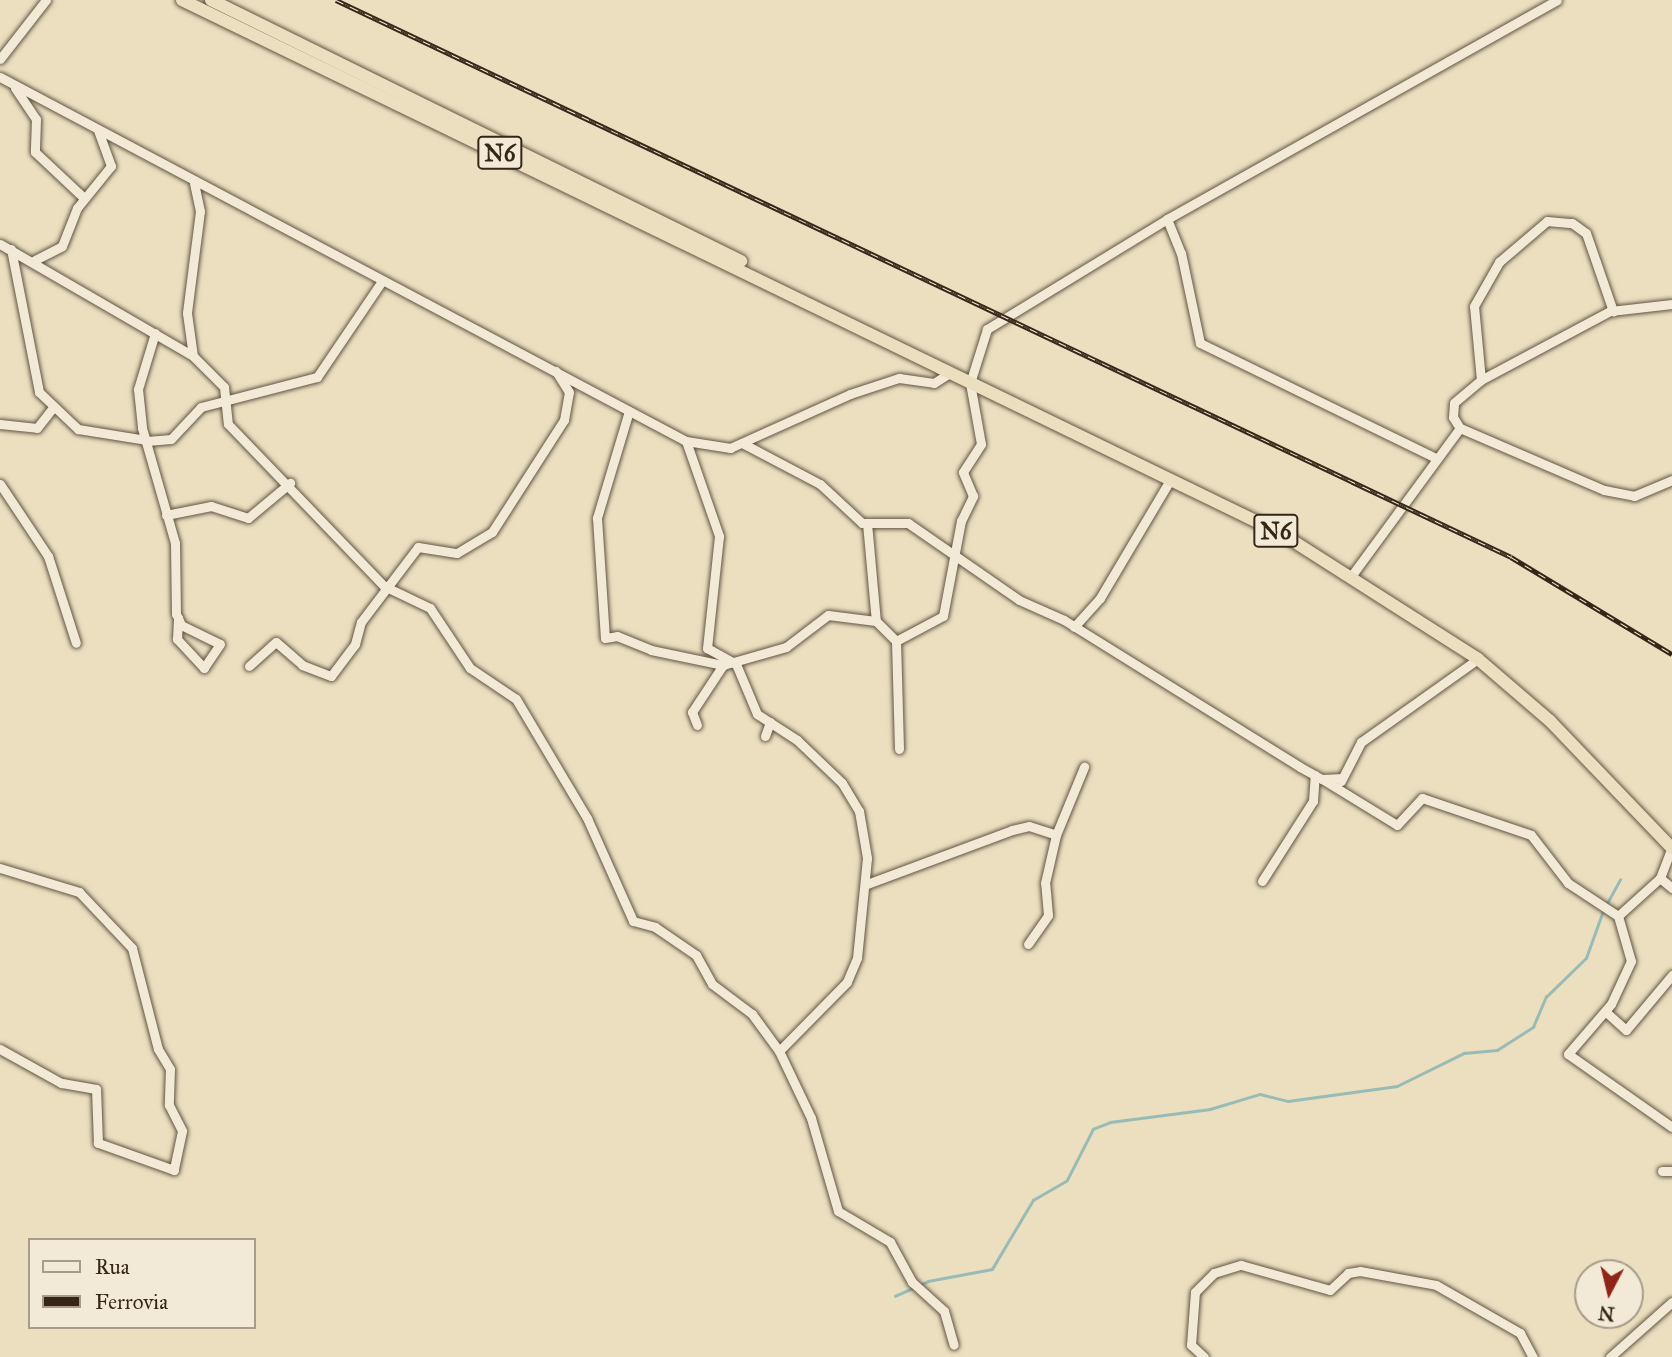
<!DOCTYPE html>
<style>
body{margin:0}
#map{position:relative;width:1672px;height:1357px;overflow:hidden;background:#ebdfc0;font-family:"IM FELL Great Primer",serif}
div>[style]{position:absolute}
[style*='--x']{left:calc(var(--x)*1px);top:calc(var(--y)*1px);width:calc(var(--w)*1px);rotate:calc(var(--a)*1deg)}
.stream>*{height:2.5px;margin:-1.25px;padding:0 1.25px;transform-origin:1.25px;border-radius:1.25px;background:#98bcb5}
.roads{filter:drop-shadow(0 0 2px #635442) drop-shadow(0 0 2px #635442)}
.minor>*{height:9px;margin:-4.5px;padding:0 4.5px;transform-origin:4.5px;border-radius:4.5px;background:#f2ead6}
.highway>*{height:12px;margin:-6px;padding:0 6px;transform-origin:6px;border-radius:6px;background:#ebdfc0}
.rail>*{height:5px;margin-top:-2.5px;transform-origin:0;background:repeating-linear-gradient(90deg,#f2ead6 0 8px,#362618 0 16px);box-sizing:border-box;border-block:2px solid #362618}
span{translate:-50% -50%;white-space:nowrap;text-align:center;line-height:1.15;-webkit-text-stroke:7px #f2ead6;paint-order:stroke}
.shield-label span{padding:2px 5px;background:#f2ead6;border:2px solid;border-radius:5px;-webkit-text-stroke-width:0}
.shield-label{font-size:23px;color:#362618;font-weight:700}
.legend{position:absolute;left:28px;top:1238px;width:228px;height:91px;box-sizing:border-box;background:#f2ead6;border:2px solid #a79c8a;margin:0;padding:9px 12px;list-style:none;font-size:21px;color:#362618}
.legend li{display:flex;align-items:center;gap:14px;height:35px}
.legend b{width:35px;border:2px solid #a79c8a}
.north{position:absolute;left:1574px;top:1259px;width:70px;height:70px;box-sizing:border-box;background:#f2ead6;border:2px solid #a79c8a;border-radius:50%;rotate:187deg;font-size:19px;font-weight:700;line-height:28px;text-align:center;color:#362618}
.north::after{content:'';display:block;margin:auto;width:24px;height:32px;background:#8f2418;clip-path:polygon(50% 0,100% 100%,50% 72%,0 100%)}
</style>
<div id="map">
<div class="stream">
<div style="--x:1606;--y:905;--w:29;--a:-61"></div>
<div style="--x:895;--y:1296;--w:36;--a:-24"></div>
<div style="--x:928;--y:1281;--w:65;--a:-10.6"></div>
<div style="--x:992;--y:1269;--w:80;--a:-59.3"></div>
<div style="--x:1033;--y:1200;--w:39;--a:-30"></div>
<div style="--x:1067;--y:1180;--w:57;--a:-63"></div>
<div style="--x:1093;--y:1129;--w:18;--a:-22"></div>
<div style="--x:1110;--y:1122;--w:101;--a:-7.4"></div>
<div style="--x:1210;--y:1109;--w:52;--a:-16.7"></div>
<div style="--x:1260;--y:1094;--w:29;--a:14"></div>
<div style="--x:1288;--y:1101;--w:110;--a:-7.8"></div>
<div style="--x:1397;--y:1086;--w:75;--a:-26.2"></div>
<div style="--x:1464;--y:1053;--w:33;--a:-5"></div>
<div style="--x:1497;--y:1050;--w:43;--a:-32.6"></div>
<div style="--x:1533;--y:1027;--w:33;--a:-67"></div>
<div style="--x:1546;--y:997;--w:56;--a:-44.3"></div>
<div style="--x:1586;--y:958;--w:50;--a:-70.1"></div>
</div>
<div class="roads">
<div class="minor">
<div style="--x:0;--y:59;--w:75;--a:-52.1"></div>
<div style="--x:0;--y:77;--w:777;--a:27.95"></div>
<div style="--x:686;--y:441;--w:45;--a:9"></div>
<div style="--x:730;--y:448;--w:132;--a:-24.2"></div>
<div style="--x:850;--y:394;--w:52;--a:-18.1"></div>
<div style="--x:899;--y:378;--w:35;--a:8"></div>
<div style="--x:934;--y:383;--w:20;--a:-33"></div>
<div style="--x:15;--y:88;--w:37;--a:56"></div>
<div style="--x:36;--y:119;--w:33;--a:92"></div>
<div style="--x:35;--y:152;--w:67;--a:43.2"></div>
<div style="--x:194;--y:183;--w:29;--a:78"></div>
<div style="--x:200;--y:211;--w:103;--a:97.3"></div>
<div style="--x:187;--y:313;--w:43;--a:82.1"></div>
<div style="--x:193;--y:356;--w:44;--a:45"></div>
<div style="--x:224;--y:387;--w:37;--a:84"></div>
<div style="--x:228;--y:424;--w:225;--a:46.1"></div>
<div style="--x:384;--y:586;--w:51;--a:25.6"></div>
<div style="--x:430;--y:608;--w:72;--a:56.3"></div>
<div style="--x:470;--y:668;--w:55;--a:34"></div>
<div style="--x:516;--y:699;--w:139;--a:59.2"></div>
<div style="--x:587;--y:818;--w:113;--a:65.9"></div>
<div style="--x:633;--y:921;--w:23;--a:15"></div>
<div style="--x:655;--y:927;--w:50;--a:34.3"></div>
<div style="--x:696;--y:955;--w:33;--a:61"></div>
<div style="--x:712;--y:984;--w:50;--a:36.9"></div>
<div style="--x:752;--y:1014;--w:46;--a:53.9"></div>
<div style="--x:779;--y:1051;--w:74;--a:64.5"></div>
<div style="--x:811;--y:1118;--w:97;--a:73.8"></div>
<div style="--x:838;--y:1211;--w:61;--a:30.8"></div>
<div style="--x:890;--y:1242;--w:46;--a:61.2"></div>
<div style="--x:912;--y:1282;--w:43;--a:42.2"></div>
<div style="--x:944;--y:1311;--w:35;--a:74"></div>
<div style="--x:1167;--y:219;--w:37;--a:68"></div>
<div style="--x:1181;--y:253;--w:92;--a:78.1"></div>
<div style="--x:1200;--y:343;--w:263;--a:26"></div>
<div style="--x:0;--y:244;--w:223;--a:30.1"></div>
<div style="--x:11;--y:249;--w:146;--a:78.9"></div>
<div style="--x:39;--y:392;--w:54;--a:43.5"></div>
<div style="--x:78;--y:429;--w:70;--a:9.1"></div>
<div style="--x:35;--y:260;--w:30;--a:-27"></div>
<div style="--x:62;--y:246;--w:41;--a:-68.5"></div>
<div style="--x:77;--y:208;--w:54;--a:-51"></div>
<div style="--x:111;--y:166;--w:37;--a:-110"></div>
<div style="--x:1672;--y:304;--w:62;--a:173.6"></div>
<div style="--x:1610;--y:311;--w:146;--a:151.9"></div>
<div style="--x:1481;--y:380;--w:35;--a:140"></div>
<div style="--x:1454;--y:403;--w:14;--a:94"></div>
<div style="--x:1453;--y:417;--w:13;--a:58"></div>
<div style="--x:1460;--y:428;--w:157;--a:23.3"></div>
<div style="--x:1604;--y:490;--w:31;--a:11"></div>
<div style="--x:1634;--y:496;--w:41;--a:-22.8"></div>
<div style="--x:155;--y:333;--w:59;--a:106.9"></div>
<div style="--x:138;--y:389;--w:39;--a:84"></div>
<div style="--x:142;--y:428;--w:120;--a:74"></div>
<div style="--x:175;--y:543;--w:71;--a:89.2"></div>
<div style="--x:176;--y:614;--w:4;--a:63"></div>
<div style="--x:178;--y:618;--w:8;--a:67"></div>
<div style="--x:181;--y:625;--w:43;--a:26"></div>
<div style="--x:220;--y:644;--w:29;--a:124"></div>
<div style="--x:204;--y:668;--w:40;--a:-133"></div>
<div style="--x:177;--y:639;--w:21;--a:-87"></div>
<div style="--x:1481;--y:380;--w:74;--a:-95.4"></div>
<div style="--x:1474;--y:306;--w:51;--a:-60.4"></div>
<div style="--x:1499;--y:262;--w:63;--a:-40.5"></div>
<div style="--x:1547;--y:221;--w:25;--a:5"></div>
<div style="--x:1572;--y:223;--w:17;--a:36"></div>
<div style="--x:1586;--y:233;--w:83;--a:70.9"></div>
<div style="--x:629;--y:411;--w:112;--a:106.7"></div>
<div style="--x:597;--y:518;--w:120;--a:86.2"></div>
<div style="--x:605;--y:638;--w:12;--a:-9"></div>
<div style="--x:617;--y:636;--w:37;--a:22"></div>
<div style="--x:651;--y:650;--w:74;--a:11.8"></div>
<div style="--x:723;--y:665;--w:66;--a:-15.9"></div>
<div style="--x:786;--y:647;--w:53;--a:-37.3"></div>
<div style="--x:828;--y:615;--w:48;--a:7.1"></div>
<div style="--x:0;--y:424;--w:37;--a:6"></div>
<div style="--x:37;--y:428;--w:24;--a:-52"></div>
<div style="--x:147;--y:441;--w:24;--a:-5"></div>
<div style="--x:171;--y:439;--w:44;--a:-46.8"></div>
<div style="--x:201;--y:407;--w:120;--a:-14.5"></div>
<div style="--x:317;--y:377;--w:116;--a:-55.9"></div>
<div style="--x:686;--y:441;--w:101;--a:70.8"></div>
<div style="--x:719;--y:536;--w:113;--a:96.1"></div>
<div style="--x:707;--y:648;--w:33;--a:29"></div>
<div style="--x:736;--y:664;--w:54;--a:67.2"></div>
<div style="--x:757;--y:714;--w:48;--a:33"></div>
<div style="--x:797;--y:740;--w:62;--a:43.7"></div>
<div style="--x:842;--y:783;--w:33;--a:59"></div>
<div style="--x:859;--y:811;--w:48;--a:80.3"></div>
<div style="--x:867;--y:858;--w:100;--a:95.7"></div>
<div style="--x:857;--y:958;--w:26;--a:113"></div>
<div style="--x:847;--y:982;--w:97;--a:134.6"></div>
<div style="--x:744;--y:444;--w:86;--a:27.8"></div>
<div style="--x:820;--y:484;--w:57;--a:42.9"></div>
<div style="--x:862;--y:523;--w:46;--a:0"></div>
<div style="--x:908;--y:523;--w:135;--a:34.7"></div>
<div style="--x:1019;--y:600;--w:49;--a:24"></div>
<div style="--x:1064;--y:620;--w:278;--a:31.9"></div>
<div style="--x:1300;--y:767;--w:25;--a:29"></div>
<div style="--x:1322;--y:779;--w:20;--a:-3"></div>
<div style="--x:0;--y:484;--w:87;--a:56.3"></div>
<div style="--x:48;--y:556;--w:91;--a:72.2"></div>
<div style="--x:166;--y:515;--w:46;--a:-11.3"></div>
<div style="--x:211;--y:506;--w:39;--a:18"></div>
<div style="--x:248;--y:518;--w:55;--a:-39.8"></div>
<div style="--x:867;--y:523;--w:98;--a:84.8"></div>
<div style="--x:876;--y:621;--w:28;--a:45"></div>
<div style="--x:896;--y:641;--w:108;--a:88.4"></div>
<div style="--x:1352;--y:575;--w:182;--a:-53.7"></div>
<div style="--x:1074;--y:627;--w:39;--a:-48"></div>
<div style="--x:1100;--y:598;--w:137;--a:-59.3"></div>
<div style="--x:896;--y:641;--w:53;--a:-28"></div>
<div style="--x:943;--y:616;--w:97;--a:-79.3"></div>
<div style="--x:961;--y:521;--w:28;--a:-64"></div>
<div style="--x:973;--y:496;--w:26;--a:-113"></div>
<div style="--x:963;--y:472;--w:33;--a:-57"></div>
<div style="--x:981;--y:444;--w:62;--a:-100.2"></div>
<div style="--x:970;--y:383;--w:57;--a:-72.5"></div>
<div style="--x:987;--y:329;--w:211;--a:-31.4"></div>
<div style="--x:1167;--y:219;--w:447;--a:-29.3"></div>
<div style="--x:249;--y:666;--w:36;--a:-42"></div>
<div style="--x:276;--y:642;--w:35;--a:41"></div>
<div style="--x:302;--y:665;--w:31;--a:21"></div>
<div style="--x:331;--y:676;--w:40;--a:-53"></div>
<div style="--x:355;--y:644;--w:23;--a:-75"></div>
<div style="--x:361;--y:622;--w:94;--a:-52.8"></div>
<div style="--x:418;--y:547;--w:39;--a:9"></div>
<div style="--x:457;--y:553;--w:41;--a:-31"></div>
<div style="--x:492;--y:532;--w:133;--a:-57.3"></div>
<div style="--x:564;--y:420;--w:28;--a:-80"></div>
<div style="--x:569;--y:392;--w:25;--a:-122"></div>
<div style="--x:697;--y:725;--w:14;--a:-111"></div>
<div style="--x:692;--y:712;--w:56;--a:-56.6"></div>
<div style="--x:765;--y:736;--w:15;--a:-70"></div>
<div style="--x:1322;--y:779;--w:88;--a:31.5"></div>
<div style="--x:1397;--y:825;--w:37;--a:-47"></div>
<div style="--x:1422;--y:798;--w:115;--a:18.7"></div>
<div style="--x:1531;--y:835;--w:61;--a:52.4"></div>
<div style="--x:1568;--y:883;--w:60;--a:33.4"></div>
<div style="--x:1618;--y:916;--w:57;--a:-42.1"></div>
<div style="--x:1660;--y:878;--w:16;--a:40"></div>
<div style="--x:1341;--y:781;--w:44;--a:-62.9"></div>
<div style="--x:1361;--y:742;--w:143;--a:-35.4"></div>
<div style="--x:0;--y:868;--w:83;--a:16.9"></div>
<div style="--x:79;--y:892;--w:77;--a:46.6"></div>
<div style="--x:132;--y:948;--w:104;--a:75.6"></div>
<div style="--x:158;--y:1049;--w:23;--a:59"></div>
<div style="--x:170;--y:1069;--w:36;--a:92"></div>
<div style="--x:169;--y:1105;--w:29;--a:63"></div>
<div style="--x:182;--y:1131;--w:40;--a:102"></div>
<div style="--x:174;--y:1170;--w:81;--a:-160.4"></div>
<div style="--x:98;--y:1143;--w:54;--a:-92.1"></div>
<div style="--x:96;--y:1089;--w:36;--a:-170"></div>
<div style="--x:61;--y:1083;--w:70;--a:-150.9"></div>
<div style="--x:1660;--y:878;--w:34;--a:-69"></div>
<div style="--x:1262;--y:881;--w:95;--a:-57.5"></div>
<div style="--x:1313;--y:801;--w:26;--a:-86"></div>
<div style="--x:867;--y:884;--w:155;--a:-20.4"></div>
<div style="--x:1012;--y:830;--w:17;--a:-13"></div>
<div style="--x:1029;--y:826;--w:28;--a:18"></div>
<div style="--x:1056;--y:835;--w:74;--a:-67.6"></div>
<div style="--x:1618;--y:916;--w:47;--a:73.9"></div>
<div style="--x:1631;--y:961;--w:47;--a:114.9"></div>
<div style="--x:1611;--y:1004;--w:66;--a:130.7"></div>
<div style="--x:1568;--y:1054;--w:127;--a:35.1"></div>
<div style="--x:1028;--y:944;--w:35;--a:-55"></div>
<div style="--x:1048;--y:915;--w:32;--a:-95"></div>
<div style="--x:1045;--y:883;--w:49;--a:-77.1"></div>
<div style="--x:1606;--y:1012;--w:27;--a:42"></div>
<div style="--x:1626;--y:1030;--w:72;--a:-50.1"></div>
<div style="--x:1662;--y:1171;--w:10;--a:0"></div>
<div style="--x:1204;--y:1357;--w:18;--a:-137"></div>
<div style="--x:1191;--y:1345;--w:53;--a:-85.7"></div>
<div style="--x:1195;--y:1292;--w:27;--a:-45"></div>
<div style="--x:1214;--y:1273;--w:28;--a:-17"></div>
<div style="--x:1241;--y:1265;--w:92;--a:15.7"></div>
<div style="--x:1330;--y:1290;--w:25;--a:-43"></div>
<div style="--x:1348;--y:1273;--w:12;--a:-9"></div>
<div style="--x:1360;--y:1271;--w:77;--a:10.4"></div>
<div style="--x:1436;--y:1285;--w:97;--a:29.7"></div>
<div style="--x:1520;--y:1333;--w:27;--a:62"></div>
<div style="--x:1610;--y:1357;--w:83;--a:-41.6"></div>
</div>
<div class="highway">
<div style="--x:182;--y:0;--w:1223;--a:25.89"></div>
<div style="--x:1282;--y:534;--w:232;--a:32.5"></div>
<div style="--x:1478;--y:659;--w:95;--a:40.7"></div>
<div style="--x:1550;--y:721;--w:176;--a:46.2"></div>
<div style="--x:211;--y:0;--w:591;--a:26.22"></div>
</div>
</div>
<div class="rail">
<div style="--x:336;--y:0;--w:1300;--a:25.36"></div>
<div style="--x:1511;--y:557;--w:188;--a:31.1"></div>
</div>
<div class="shield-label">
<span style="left:500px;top:153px">N6</span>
<span style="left:1276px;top:531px">N6</span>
</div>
<ul class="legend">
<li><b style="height:9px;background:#f2ead6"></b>Rua</li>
<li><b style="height:9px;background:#362618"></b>Ferrovia</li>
</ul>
<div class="north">N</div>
</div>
